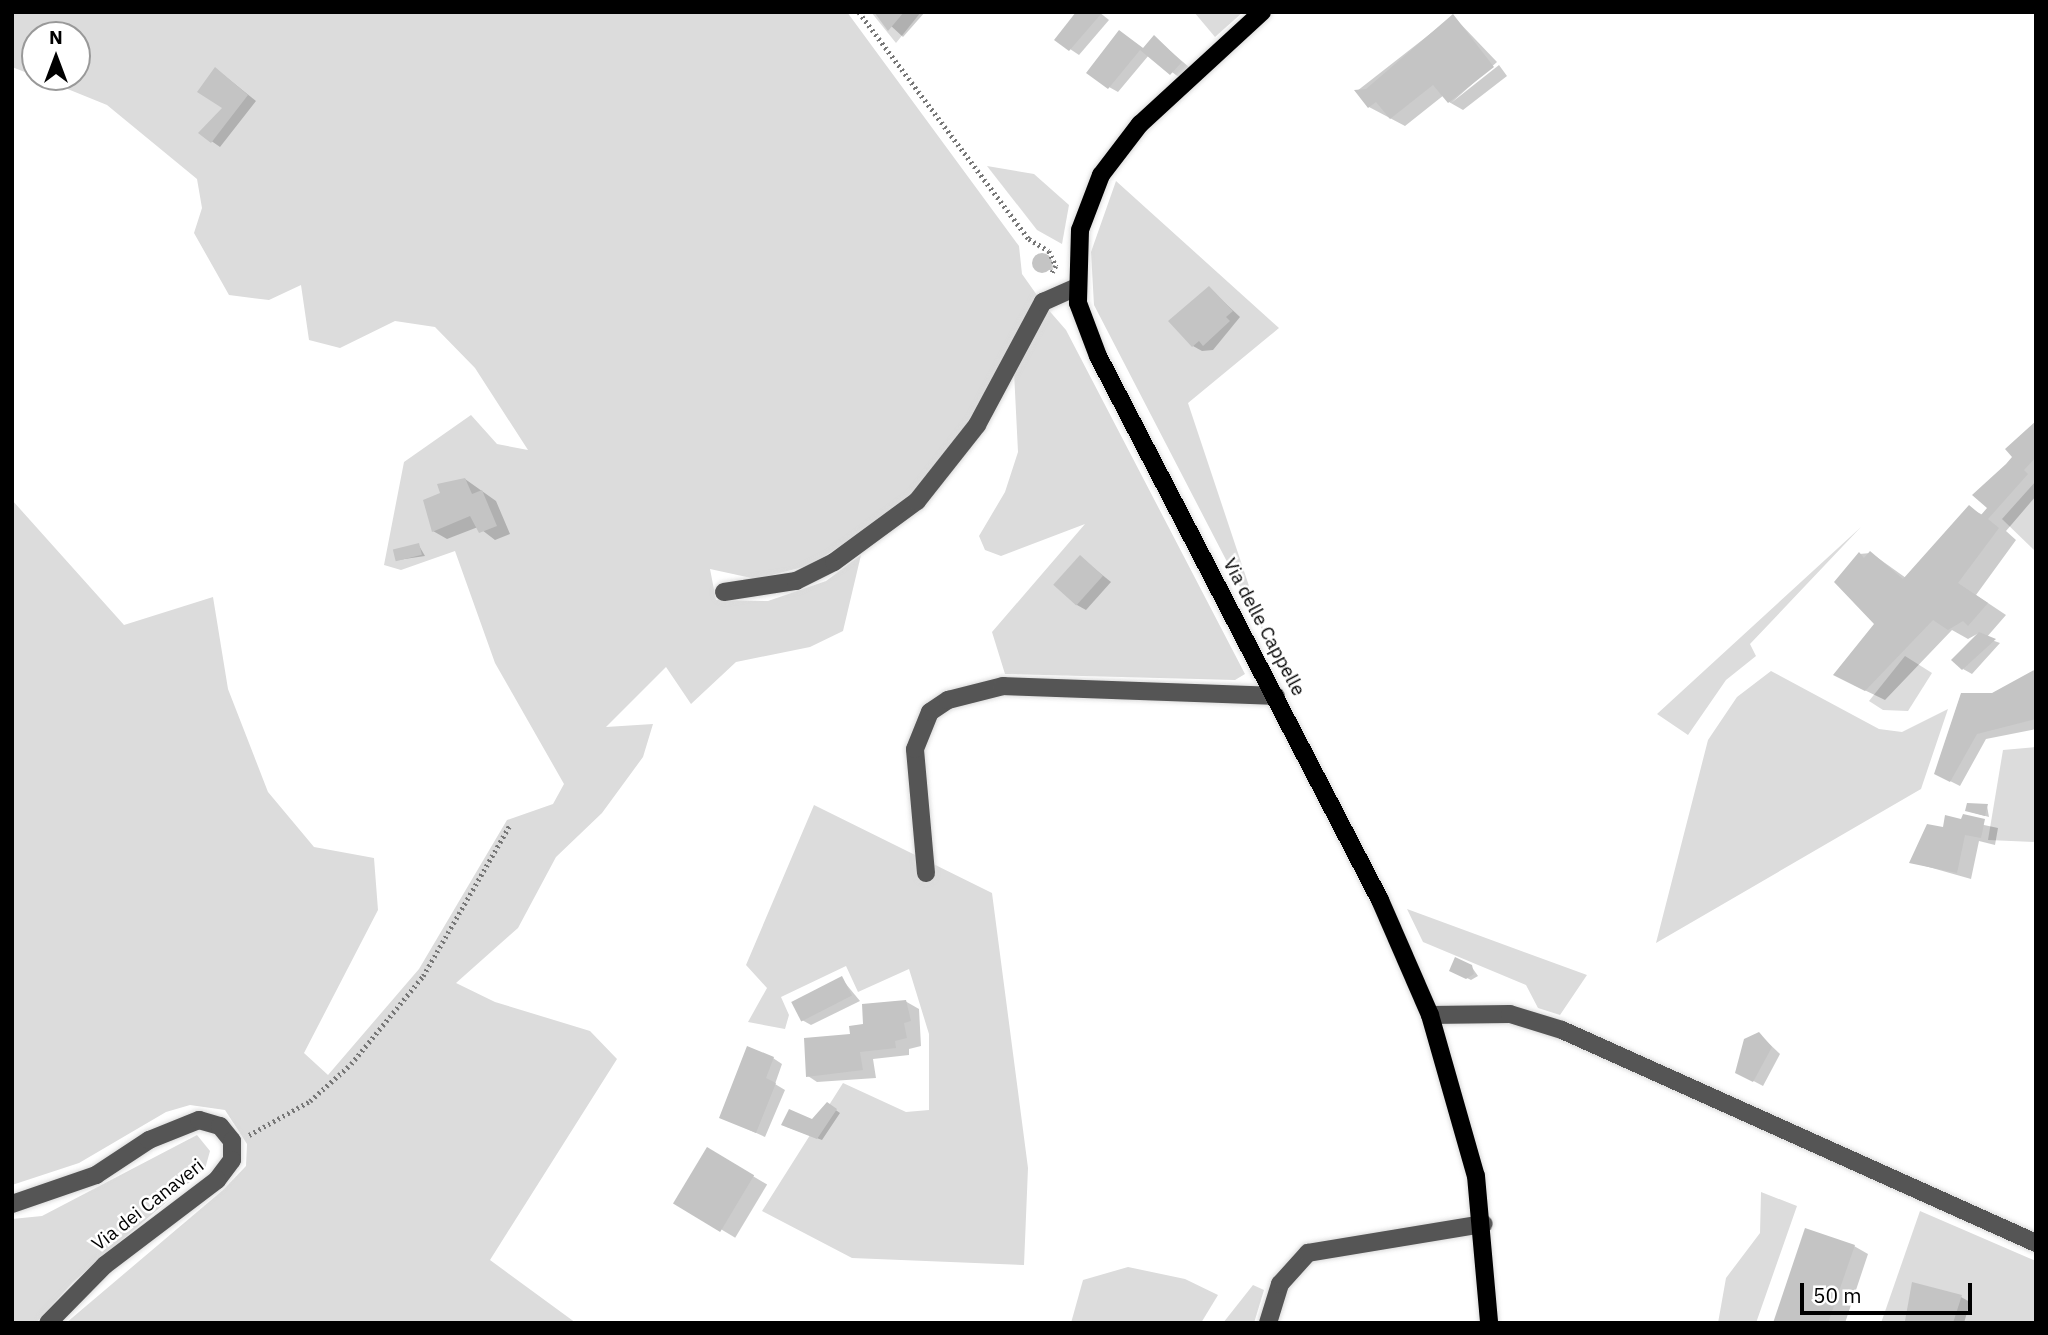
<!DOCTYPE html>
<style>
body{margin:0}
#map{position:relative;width:2048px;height:1335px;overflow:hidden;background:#fff;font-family:"IBM Plex Sans",sans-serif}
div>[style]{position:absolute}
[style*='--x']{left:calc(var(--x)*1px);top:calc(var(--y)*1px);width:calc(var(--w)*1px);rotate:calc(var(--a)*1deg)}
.green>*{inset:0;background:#dcdcdc}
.shadow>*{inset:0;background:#0003;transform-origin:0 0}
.building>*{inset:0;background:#c4c4c4;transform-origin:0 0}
.round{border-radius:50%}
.path>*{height:4.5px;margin-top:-2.25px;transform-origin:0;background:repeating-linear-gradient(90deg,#777 0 2px,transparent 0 5.5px)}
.roads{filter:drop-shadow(0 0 2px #dbdbdb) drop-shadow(0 0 2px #dbdbdb)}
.minor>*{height:18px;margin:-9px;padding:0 9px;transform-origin:9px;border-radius:9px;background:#555}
.major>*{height:18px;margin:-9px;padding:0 9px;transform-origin:9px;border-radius:9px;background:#000}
span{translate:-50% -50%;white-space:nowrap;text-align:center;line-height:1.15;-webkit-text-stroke:5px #fff;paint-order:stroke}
.street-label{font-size:19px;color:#000}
.frame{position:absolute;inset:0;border:14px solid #000;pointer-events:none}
.north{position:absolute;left:21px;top:21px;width:70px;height:70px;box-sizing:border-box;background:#fff;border:2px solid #999;border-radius:50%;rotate:0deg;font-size:19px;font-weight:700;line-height:28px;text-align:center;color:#000}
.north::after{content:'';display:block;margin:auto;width:24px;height:32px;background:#000;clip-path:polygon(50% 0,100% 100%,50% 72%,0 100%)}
.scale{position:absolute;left:1800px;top:1283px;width:172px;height:32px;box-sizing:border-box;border:4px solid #000;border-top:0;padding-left:9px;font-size:21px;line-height:24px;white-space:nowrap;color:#000;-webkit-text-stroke:5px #fff;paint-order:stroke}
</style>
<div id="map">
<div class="green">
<div style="clip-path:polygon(12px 12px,847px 12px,1019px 246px,1022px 274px,1039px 298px,968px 428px,933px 476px,898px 508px,811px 565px,756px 579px,710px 569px,716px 600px,768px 601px,826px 581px,861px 555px,843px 631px,810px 647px,736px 662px,691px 704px,666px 667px,606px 727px,653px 724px,643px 757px,602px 813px,556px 857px,518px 928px,456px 983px,495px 1002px,590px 1031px,617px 1059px,490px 1260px,576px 1323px,66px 1323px,223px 1190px,246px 1166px,247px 1144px,225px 1110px,190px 1105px,166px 1112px,79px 1163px,12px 1185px,12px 500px,124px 625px,213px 597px,228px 689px,268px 792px,314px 847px,374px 858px,378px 910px,304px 1053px,328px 1075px,419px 969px,507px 820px,553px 804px,564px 784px,495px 663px,455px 551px,401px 570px,384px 565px,404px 462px,471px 415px,497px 444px,528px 450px,475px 368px,435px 327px,395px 321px,340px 348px,309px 340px,301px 285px,269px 300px,229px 295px,194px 233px,202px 208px,197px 179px,107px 105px,38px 77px,77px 77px,77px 35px,35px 35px,35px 76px,12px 67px)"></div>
<div style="clip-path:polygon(871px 12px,921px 12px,896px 43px)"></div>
<div style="clip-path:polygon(1194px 12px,1243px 12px,1215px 37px)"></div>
<div style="clip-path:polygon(987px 166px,1034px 174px,1069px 205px,1062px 244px,1037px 230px)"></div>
<div style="clip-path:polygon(1116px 181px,1279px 328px,1188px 403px,1266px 637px,1094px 305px,1091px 252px)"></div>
<div style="clip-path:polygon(1046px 307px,1066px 330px,1245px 674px,1235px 680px,1005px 674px,992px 632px,1085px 524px,1001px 556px,985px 550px,979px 536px,1005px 492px,1018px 452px,1014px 372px)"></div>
<div style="clip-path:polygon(2036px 481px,2036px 552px,2002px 519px)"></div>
<div style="clip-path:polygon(1861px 527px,1750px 644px,1756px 656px,1726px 680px,1688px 735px,1657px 714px)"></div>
<div style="clip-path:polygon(1905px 656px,1932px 673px,1908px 711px,1883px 710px,1869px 701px)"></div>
<div style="clip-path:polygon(1771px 671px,1879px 729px,1902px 732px,1948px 709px,1921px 789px,1656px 943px,1708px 740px,1737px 697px)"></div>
<div style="clip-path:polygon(2036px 747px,2036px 842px,1988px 840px,2003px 750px)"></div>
<div style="clip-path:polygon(814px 805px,992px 893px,1028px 1168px,1024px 1265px,852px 1258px,762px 1211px,843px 1083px,906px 1112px,929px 1110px,929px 1034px,909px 969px,858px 992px,846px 966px,781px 997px,789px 1015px,785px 1029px,748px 1022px,767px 988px,746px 965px)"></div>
<div style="clip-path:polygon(1407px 909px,1587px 975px,1560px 1015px,1538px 1008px,1526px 985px,1423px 942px)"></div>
<div style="clip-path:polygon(197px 1135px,210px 1151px,205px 1169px,73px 1282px,36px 1323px,12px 1323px,12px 1219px,42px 1216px)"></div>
<div style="clip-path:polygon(1761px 1192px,1797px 1206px,1756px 1323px,1718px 1323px,1726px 1278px,1760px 1233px)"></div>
<div style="clip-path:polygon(1920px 1211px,2036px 1261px,2036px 1323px,1881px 1323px)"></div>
<div style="clip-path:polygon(1128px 1267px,1185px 1279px,1218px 1295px,1201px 1323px,1071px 1323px,1083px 1280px)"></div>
<div style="clip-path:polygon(1253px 1285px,1264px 1290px,1254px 1323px,1223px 1323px)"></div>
</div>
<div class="shadow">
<div style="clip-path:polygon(876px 12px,925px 12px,903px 37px)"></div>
<div style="clip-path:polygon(1078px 12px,1099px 12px,1109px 20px,1079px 55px,1070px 49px)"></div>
<div style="clip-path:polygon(1453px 16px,1497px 62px,1451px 103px,1499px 65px,1507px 76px,1463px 110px,1449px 102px,1444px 95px,1405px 126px,1369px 107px,1357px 91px)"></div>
<div style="clip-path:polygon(1120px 32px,1144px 49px,1154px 37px,1190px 68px,1180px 78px,1149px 55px,1118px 92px,1109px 87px)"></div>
<div style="clip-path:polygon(216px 69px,256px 101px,220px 147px,200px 133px,224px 107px)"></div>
<div style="clip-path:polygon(1036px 259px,1052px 260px,1053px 270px,1037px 270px)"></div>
<div style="clip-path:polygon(1209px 288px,1240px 317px,1213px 350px,1202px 351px,1193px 346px)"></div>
<div style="clip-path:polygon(2036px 423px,2036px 496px,2006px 531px,2016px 540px,1976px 595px,2006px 615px,1986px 638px,2000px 643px,1972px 674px,1963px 669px,1979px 633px,1968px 639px,1952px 630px,1885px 700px,1854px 685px,1876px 624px,1859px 554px,1871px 553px,1906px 578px,1969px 508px,1983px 515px,1990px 508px)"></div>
<div style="clip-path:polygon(465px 479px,496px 501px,510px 534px,495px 540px,478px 527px,447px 539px,433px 531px)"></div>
<div style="clip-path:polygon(418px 544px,425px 556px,398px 560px)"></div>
<div style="clip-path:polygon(1080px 557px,1111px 582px,1086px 610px,1077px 605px)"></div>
<div style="clip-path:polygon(2036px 671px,2036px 729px,1986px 739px,1960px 786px,1946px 779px,1992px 695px)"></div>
<div style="clip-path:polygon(1987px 806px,1989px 817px,1971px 812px)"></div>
<div style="clip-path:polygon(1947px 817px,1998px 828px,1995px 845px,1979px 841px,1971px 879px,1911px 862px,1944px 828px)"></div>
<div style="clip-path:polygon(1471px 966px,1478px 976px,1471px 980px,1451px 970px)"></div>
<div style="clip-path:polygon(841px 978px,860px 1001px,811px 1025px,802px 1020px)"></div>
<div style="clip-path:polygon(905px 1001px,919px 1009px,921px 1046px,909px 1049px,909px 1055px,873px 1059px,876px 1078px,817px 1082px,808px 1076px,865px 1025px)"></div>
<div style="clip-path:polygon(1759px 1034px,1780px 1054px,1763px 1086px,1746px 1077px)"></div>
<div style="clip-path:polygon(773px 1058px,782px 1064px,775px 1084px,785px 1090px,765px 1137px,721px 1117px)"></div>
<div style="clip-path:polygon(827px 1104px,840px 1113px,822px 1140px,787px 1127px,812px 1121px)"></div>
<div style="left:708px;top:1149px;width:69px;height:62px;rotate:31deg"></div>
<div style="clip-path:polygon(1854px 1246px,1868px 1254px,1845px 1323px,1775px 1323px)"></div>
<div style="clip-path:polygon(1961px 1297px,1970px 1302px,1964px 1323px,1907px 1320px)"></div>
</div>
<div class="building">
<div style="clip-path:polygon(874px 12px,904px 12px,888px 31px)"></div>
<div style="clip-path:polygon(1076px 12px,1101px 14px,1069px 51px,1054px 40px)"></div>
<div style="clip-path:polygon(1453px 14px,1494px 67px,1448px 103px,1433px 85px,1390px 119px,1376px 102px,1368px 108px,1354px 90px,1366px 89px)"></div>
<div style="clip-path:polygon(1119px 30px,1143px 48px,1154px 35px,1182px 62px,1170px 75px,1140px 50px,1108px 89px,1086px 73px)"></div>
<div style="clip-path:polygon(215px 67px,248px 95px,211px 143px,198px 133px,222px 108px,197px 92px)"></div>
<div class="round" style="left:1032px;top:253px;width:20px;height:20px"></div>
<div style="clip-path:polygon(1209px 286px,1233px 311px,1226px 317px,1230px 321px,1203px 346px,1199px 341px,1192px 347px,1168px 321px)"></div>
<div style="clip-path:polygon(2036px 421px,2036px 457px,2024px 470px,2028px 474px,1988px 519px,1999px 528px,1958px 583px,1988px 603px,1968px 626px,1963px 621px,1948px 630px,1933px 620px,1865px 691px,1833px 675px,1874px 624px,1834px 582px,1859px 552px,1864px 558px,1870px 551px,1903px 579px,1969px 505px,1981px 515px,1987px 508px,1972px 495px,2006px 464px,2012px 457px,2005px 449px)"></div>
<div style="clip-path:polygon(465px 478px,472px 494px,482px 490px,497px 526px,479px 533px,470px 516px,432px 532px,423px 500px,440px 493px,437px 484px)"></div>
<div style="left:419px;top:543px;width:12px;height:27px;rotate:76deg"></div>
<div style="left:1080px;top:555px;width:31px;height:40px;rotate:42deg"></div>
<div style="clip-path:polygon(1979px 632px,1996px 639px,1962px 670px,1951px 660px)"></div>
<div style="clip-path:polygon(2036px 669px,2036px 719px,1977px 734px,1950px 782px,1934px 774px,1961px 693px,1992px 693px)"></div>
<div style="clip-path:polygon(1967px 803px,1988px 804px,1985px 816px,1965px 811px)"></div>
<div style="clip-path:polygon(1963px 814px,1985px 819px,1981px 838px,1965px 835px,1957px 873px,1909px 863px,1927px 824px,1943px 827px,1945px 815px,1961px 819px)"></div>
<div style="clip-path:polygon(1455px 957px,1472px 965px,1474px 974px,1466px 979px,1449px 971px)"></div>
<div style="left:842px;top:976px;width:22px;height:57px;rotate:63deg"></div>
<div style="clip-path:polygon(906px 1000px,911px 1021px,904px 1023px,907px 1038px,895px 1041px,896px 1048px,860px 1052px,863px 1070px,806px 1077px,804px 1038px,850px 1034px,849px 1026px,863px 1024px,862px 1004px)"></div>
<div style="clip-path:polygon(1759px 1032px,1772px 1047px,1753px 1082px,1735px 1073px,1744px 1039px)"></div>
<div style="clip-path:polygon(747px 1046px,774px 1057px,766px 1078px,776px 1083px,756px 1133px,719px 1118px)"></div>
<div style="clip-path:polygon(827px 1102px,837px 1109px,817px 1139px,781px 1125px,789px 1109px,812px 1119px)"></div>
<div style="left:707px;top:1147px;width:55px;height:66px;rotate:31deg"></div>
<div style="clip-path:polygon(1805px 1228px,1855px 1245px,1828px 1323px,1773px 1323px)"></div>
<div style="clip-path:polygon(1912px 1282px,1962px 1295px,1953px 1323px,1905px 1321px)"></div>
</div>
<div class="path">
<div style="--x:859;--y:12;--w:284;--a:53.2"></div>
<div style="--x:1029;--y:239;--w:23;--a:31"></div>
<div style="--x:1049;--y:251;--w:17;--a:65"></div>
<div style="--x:1056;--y:266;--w:10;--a:119"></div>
<div style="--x:249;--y:1135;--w:70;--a:-29.1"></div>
<div style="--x:310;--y:1101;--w:55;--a:-42.1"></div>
<div style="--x:351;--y:1064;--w:114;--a:-50.7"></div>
<div style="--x:423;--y:976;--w:174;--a:-60.1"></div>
</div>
<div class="roads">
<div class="minor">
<div style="--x:724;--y:592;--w:73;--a:-8.7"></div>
<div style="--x:796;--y:581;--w:42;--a:-26.6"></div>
<div style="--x:834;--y:562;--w:103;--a:-36.3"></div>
<div style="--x:917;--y:501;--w:97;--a:-51.7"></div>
<div style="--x:977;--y:425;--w:140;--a:-61.8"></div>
<div style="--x:1043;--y:302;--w:36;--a:-24"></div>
<div style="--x:926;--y:873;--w:124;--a:-95.1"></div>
<div style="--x:915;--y:749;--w:40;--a:-68"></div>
<div style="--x:930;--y:712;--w:22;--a:-34"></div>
<div style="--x:948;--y:700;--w:57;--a:-14.3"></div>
<div style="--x:1003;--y:686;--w:273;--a:2.1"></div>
<div style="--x:1430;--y:1015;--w:80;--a:-0.7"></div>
<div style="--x:1510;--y:1014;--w:54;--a:17.1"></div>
<div style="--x:1562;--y:1030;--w:520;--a:24.2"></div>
<div style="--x:12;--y:1204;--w:89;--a:-19"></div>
<div style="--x:96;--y:1175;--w:64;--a:-33.4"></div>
<div style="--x:149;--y:1140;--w:54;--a:-21.8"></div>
<div style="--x:199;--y:1120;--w:22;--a:16"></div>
<div style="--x:220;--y:1126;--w:19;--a:51"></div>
<div style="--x:232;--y:1141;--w:19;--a:90"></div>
<div style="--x:232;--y:1160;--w:25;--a:127"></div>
<div style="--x:217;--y:1180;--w:141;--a:142.8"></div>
<div style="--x:105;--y:1265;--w:81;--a:134.5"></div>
<div style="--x:1268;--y:1323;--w:41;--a:-72.9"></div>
<div style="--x:1280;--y:1284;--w:42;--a:-47.9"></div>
<div style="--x:1308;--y:1253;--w:178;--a:-9.4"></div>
</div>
<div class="major">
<div style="--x:1262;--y:12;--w:166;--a:137.4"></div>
<div style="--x:1140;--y:124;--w:64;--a:127.4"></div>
<div style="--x:1101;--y:175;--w:59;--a:110.9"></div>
<div style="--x:1080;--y:230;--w:73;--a:91.6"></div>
<div style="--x:1078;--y:303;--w:57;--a:69.3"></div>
<div style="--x:1098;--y:356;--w:613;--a:62.6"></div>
<div style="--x:1380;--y:900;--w:125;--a:66.5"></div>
<div style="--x:1430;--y:1015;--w:167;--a:74.1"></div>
<div style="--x:1476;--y:1176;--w:148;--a:84.9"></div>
</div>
</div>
<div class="street-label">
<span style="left:1264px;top:627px;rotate:62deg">Via delle Cappelle</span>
<span style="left:148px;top:1205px;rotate:-38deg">Via dei Canaveri</span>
</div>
<div class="frame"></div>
<div class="north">N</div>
<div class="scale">50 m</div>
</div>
